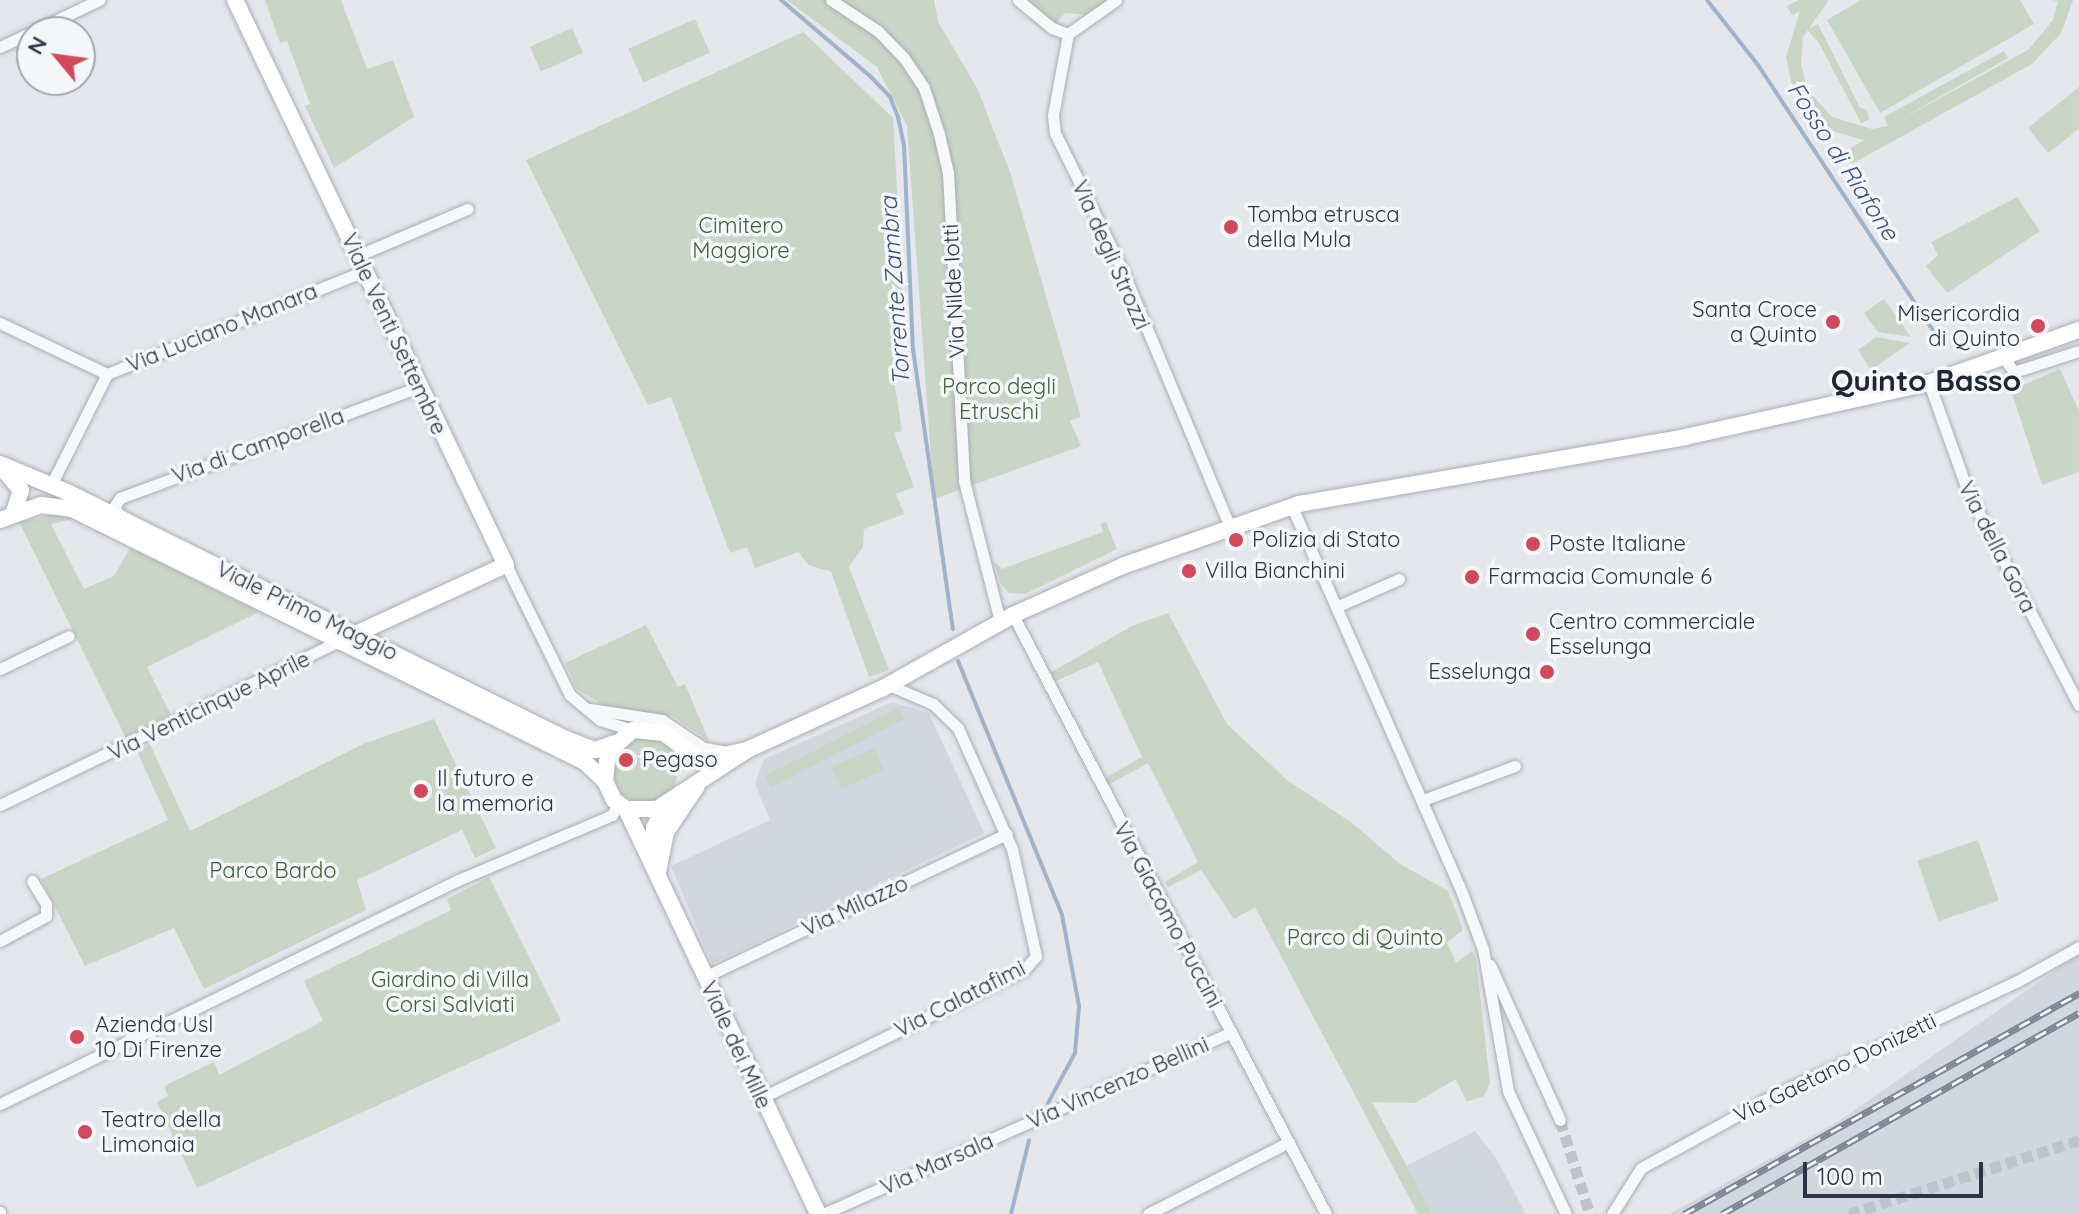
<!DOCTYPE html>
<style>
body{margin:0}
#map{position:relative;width:2079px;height:1214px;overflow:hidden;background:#e4e7ec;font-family:Quicksand,sans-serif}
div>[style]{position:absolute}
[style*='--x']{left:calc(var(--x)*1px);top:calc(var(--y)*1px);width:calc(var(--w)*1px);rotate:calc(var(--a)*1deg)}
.built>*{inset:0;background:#d2d6de}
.green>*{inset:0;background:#c9d6c5;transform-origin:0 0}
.round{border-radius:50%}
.stream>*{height:4px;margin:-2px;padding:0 2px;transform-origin:2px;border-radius:2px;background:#9fb4cc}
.street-tunnel>*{height:11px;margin-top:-5.5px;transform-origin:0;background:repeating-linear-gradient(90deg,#bfc3cb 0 11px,transparent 0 16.5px)}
.roads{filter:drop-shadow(0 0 2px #a9aeb7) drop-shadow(0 0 2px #a9aeb7)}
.street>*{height:11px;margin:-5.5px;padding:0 5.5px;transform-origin:5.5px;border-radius:5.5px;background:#f7f8fa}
.secondary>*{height:16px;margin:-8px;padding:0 8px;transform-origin:8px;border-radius:8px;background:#fff}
.rail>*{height:7px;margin-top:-3.5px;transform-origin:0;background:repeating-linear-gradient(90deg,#f4f6f9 0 12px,#7d8696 0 24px);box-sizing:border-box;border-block:2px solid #7d8696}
.dots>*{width:22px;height:22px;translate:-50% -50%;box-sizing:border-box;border:4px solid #f4f6f9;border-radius:50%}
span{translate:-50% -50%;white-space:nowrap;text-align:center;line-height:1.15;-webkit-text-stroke:7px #f4f6f9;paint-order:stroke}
.poi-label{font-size:22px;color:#2b3445}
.left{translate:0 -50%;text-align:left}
.right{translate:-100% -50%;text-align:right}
.park-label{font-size:22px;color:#3f6138}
.street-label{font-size:22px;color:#2b3445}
.water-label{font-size:24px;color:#34527a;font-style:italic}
.district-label{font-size:30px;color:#1d2536;font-weight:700}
.north{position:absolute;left:16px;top:16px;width:80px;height:80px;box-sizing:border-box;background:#f4f6f9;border:2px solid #a4a8b1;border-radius:50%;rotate:299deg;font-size:22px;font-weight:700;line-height:32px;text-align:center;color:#2b3445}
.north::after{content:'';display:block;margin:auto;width:28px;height:36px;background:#d1495b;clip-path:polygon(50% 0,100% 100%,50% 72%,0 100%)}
.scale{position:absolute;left:1803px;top:1162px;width:180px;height:36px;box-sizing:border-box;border:4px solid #2b3445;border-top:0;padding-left:10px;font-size:24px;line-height:28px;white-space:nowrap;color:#2b3445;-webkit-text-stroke:6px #f4f6f9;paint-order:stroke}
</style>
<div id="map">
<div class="built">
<div style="clip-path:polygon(892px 702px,929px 713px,984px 833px,712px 964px,671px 866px,770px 820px,755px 784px,764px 759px)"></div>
<div style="clip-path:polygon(2079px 954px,2079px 1214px,1669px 1214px,1839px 1121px)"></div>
<div style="clip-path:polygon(1475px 1131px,1496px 1158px,1526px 1214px,1433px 1214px,1406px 1166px)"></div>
</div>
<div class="green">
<div style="clip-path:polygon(265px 0,341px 0,367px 69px,393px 60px,414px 117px,334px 168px,305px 106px,310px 104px,287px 41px,280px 43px)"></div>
<div style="clip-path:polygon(787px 0,934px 0,938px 22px,977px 88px,1010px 172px,1081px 417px,1070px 421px,1081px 446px,934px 499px,907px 126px,877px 67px)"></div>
<div style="clip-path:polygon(1018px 0,1107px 0,1089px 15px,1065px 13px,1052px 28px)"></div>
<div style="clip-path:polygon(1799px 0,1829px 0,1803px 37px,1801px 63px,1807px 89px,1832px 117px,1872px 129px,1888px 126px,1884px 117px,2004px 51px,2008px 58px,1889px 126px,2028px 50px,2053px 20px,2058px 1px,2051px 0,2073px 0,2061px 33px,2032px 64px,1852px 164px,1845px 152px,1864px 140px,1832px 131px,1808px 113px,1792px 86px,1786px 57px,1800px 11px,1792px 15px,1787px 6px)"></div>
<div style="clip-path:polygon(1861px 0,2020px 0,2034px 24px,1880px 113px,1827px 20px)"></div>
<div style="left:695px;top:19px;width:37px;height:73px;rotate:66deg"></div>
<div style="clip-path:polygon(1818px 24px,1860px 108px,1867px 110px,1869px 119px,1861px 123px,1819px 43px,1807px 30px)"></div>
<div style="left:572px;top:28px;width:27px;height:46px;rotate:66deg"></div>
<div style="clip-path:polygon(803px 32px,893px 118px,907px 372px,893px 374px,902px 431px,894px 433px,914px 487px,896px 494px,904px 514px,864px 529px,863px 547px,849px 567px,889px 670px,869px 677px,831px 572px,809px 565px,798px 552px,755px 568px,747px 547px,730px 553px,671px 397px,648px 405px,526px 160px)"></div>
<div style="clip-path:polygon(2079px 87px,2079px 129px,2048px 153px,2028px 128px)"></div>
<div style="clip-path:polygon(2017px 197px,2040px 231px,1947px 293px,1926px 266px,1938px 255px,1931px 242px)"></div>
<div style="clip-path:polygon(1884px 299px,1911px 337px,1878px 332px,1864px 313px)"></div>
<div style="clip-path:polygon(1876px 337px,1910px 343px,1871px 370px,1858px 350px)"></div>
<div style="clip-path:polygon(2060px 369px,2079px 411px,2079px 472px,2042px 485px,2011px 390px)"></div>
<div style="clip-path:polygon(56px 514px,72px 519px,51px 524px,84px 589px,114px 576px,130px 548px,259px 612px,147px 667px,171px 715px,126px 738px,19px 522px)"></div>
<div style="clip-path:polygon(1106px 522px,1117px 549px,1025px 594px,1009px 593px,1000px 583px,994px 562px,1002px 569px,1103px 532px,1100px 524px)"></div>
<div style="clip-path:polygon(1168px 613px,1227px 724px,1287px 780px,1351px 822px,1400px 864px,1448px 891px,1463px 930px,1447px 942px,1456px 963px,1472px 951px,1476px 959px,1490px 1083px,1484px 1096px,1472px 1100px,1466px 1101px,1456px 1079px,1415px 1103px,1372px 1102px,1433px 1214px,1418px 1214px,1255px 907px,1234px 919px,1201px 870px,1168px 887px,1165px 882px,1198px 862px,1148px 763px,1108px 785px,1105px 778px,1142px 757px,1098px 662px,1054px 682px,1050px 673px,1132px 626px)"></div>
<div style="clip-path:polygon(646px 625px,678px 687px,685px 684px,709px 741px,674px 717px,605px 706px,577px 689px,565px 663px)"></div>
<div style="left:898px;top:708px;width:13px;height:149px;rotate:63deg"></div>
<div style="clip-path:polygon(434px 719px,496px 848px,475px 858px,462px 830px,357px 880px,366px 910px,204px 989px,174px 928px,85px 966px,41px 879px,168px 820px,137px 751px,150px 744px,190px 831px,363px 744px)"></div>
<div class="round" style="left:612px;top:737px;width:66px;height:66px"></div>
<div style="left:874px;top:748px;width:24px;height:47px;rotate:66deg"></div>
<div style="left:1978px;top:840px;width:64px;height:64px;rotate:71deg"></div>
<div style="clip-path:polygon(489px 877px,561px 1021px,197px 1188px,157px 1102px,168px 1096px,164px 1086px,214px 1062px,219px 1075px,323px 1021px,304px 981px,451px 910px,447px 899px)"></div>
</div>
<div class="stream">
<div style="--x:781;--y:0;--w:118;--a:40.5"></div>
<div style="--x:871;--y:77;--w:28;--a:46"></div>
<div style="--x:890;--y:97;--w:22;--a:68"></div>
<div style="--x:898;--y:117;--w:29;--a:78"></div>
<div style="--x:904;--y:145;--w:204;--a:87.5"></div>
<div style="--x:913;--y:349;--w:283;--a:81.9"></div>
<div style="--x:1707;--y:0;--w:83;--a:51.9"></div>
<div style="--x:1758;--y:65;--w:336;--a:56.6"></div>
<div style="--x:958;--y:661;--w:274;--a:67.7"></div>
<div style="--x:1062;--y:915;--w:93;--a:79.4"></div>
<div style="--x:1079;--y:1006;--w:47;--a:94.9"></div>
<div style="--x:1075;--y:1053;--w:57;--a:118.4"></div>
<div style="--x:1011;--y:1214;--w:76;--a:-76.3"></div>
</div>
<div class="street-tunnel">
<div style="--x:1560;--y:1120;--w:99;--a:72.3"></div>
<div style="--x:1849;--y:1214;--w:242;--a:-17.8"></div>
</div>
<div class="roads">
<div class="street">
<div style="--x:831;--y:0;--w:56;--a:33.4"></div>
<div style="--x:878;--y:31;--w:37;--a:46"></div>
<div style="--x:904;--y:58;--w:36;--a:56"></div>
<div style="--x:924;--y:88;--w:48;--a:71.9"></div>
<div style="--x:939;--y:134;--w:39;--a:77"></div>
<div style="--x:948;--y:172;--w:309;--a:87"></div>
<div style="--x:964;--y:481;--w:145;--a:75.6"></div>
<div style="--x:1018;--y:0;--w:44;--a:39.5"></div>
<div style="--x:1052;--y:28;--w:17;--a:21"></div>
<div style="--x:1068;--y:34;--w:82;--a:100.5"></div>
<div style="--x:1053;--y:115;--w:18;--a:84"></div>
<div style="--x:1055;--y:133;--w:152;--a:63.8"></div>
<div style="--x:1122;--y:269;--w:280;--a:67.3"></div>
<div style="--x:1068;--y:34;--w:59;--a:-35.3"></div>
<div style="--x:0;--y:47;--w:110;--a:-25.4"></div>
<div style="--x:357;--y:256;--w:120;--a:-23.1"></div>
<div style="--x:0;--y:323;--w:119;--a:25.5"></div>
<div style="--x:2004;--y:358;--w:17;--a:54"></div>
<div style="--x:2014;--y:372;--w:68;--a:-17.9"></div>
<div style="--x:1929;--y:383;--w:116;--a:70.3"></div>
<div style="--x:1968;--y:492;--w:240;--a:62.5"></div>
<div style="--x:51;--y:485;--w:124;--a:-63.2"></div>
<div style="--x:107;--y:374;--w:277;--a:-21.8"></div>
<div style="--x:1292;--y:507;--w:419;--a:66.2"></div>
<div style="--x:1461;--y:890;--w:63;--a:69.6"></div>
<div style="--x:1483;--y:949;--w:144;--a:80"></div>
<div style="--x:1508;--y:1091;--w:136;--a:64.8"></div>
<div style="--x:121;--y:518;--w:13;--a:-122"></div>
<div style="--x:114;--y:507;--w:11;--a:-56"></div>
<div style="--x:120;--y:498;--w:319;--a:-20.4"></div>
<div style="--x:506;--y:565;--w:145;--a:63.8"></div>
<div style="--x:570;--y:695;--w:39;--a:40"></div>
<div style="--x:600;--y:720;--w:34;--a:17"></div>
<div style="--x:1336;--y:607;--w:69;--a:-24"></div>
<div style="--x:1013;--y:615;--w:676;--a:62.41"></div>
<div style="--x:0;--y:669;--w:76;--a:-25.6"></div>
<div style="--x:590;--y:709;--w:73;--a:8.7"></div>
<div style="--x:662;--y:720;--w:50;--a:33.7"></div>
<div style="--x:704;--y:748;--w:18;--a:9"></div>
<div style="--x:1423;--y:800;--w:98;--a:-20.3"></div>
<div style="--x:0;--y:805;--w:377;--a:-25.8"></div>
<div style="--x:0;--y:941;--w:52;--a:-28.5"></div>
<div style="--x:46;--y:916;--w:12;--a:-90"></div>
<div style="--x:46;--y:904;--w:27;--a:-121"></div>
<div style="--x:1490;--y:965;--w:170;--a:65.7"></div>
<div style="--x:704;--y:977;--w:335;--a:-25.3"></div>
<div style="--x:761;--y:1098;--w:292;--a:-26"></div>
<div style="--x:1024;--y:970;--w:18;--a:-49"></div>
<div style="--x:1036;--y:956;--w:110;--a:-102.6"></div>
<div style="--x:1012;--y:849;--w:133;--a:-114.1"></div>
<div style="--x:958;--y:728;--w:35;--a:-136"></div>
<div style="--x:933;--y:704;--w:48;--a:-156.6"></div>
<div style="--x:0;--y:1104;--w:508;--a:-26.06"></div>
<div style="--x:456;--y:881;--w:169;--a:-22.9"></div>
<div style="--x:612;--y:815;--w:13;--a:-61"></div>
<div style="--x:0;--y:1212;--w:2;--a:90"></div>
<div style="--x:823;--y:1214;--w:445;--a:-24"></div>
<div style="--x:1148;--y:1214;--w:158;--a:-27.1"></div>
<div style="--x:1612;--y:1214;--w:54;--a:-57.8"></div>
<div style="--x:1641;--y:1168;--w:144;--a:-28.7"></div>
<div style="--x:1767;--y:1099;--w:275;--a:-25.2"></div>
<div style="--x:2016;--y:982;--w:72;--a:-29.1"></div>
</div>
<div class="secondary">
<div style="--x:235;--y:0;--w:627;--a:64.38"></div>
<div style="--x:506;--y:565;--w:183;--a:155.4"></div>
<div style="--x:0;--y:464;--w:73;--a:22.7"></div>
<div style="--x:67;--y:492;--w:557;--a:26.33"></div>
<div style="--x:566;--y:739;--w:31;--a:21"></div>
<div style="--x:595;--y:750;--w:20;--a:-20"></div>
<div style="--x:4;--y:470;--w:26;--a:50"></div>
<div style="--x:21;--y:490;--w:23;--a:108"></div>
<div style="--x:0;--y:520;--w:44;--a:-20.1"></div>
<div style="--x:41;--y:505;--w:31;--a:7"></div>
<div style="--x:72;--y:509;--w:572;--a:26.25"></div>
<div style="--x:585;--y:762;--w:28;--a:44"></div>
<div style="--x:747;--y:750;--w:48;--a:168"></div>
<div style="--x:700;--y:760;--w:45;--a:-143.1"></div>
<div style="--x:664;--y:733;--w:31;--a:-174"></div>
<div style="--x:633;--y:730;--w:33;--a:139"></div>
<div style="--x:608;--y:752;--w:29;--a:96"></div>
<div style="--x:605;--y:781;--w:21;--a:65"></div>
<div style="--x:614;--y:800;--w:15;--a:37"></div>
<div style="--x:626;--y:809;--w:31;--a:0"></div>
<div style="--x:657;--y:809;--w:108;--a:-33.2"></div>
<div style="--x:747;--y:750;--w:149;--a:-24.5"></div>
<div style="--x:883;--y:688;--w:149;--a:-29.3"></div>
<div style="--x:1013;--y:615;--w:123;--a:-24.1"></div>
<div style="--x:1125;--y:565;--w:184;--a:-19.3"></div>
<div style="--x:1299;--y:504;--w:392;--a:-9.8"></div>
<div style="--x:1685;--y:437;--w:250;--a:-12.5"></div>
<div style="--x:1929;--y:383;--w:159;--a:-19.5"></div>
<div style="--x:626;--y:809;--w:448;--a:64.6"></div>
<div style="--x:653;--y:857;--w:29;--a:-88"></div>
<div style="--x:654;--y:828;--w:25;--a:-63"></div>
<div style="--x:658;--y:872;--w:41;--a:-78.7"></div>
<div style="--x:666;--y:832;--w:55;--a:-56"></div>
</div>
</div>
<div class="rail">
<div style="--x:1684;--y:1214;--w:453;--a:-29.2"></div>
<div style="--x:1722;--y:1214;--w:410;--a:-29.4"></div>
</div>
<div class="dots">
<div style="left:1231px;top:227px;background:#d1495b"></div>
<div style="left:1833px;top:322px;background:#d1495b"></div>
<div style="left:2038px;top:326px;background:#d1495b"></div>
<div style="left:1236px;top:540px;background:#d1495b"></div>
<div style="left:1533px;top:544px;background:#d1495b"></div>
<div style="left:1189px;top:571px;background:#d1495b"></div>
<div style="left:1472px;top:577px;background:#d1495b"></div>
<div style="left:1533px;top:634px;background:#d1495b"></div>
<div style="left:1547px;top:672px;background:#d1495b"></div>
<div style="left:626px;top:760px;background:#d1495b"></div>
<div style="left:421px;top:791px;background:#d1495b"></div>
<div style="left:77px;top:1037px;background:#d1495b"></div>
<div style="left:85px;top:1132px;background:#d1495b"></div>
</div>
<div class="poi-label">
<span class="left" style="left:1247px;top:227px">Tomba etrusca<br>della Mula</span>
<span class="right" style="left:1817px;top:322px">Santa Croce<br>a Quinto</span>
<span class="right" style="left:2020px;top:326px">Misericordia<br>di Quinto</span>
<span class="left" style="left:1252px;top:540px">Polizia di Stato</span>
<span class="left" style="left:1549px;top:544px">Poste Italiane</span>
<span class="left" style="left:1205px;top:571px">Villa Bianchini</span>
<span class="left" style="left:1488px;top:577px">Farmacia Comunale 6</span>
<span class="left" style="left:1549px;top:634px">Centro commerciale<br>Esselunga</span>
<span class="right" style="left:1531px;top:672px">Esselunga</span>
<span class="left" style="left:642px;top:760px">Pegaso</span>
<span class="left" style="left:437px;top:791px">Il futuro e<br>la memoria</span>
<span class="left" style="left:95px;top:1037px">Azienda Usl<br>10 Di Firenze</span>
<span class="left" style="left:101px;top:1132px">Teatro della<br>Limonaia</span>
</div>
<div class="park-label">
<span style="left:741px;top:238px">Cimitero<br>Maggiore</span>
<span style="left:999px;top:399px">Parco degli<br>Etruschi</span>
<span style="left:273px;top:871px">Parco Bardo</span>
<span style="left:1365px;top:938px">Parco di Quinto</span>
<span style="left:450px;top:992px">Giardino di Villa<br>Corsi Salviati</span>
</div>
<div class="street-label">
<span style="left:1111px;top:255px;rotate:66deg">Via degli Strozzi</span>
<span style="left:954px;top:291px;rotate:-93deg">Via Nilde Iotti</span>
<span style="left:222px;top:328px;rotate:-22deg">Via Luciano Manara</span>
<span style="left:394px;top:334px;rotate:65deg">Viale Venti Settembre</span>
<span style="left:258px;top:446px;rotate:-20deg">Via di Camporella</span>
<span style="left:1997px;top:547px;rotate:63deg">Via della Gora</span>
<span style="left:307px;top:611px;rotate:26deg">Viale Primo Maggio</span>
<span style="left:209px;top:706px;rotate:-26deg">Via Venticinque Aprile</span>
<span style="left:855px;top:906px;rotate:-25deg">Via Milazzo</span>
<span style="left:1168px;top:915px;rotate:62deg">Via Giacomo Puccini</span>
<span style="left:960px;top:999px;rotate:-27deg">Via Calatafimi</span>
<span style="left:736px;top:1045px;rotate:65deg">Viale dei Mille</span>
<span style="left:1835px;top:1068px;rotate:-26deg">Via Gaetano Donizetti</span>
<span style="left:1118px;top:1083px;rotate:-24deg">Via Vincenzo Bellini</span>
<span style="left:937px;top:1164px;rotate:-24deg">Via Marsala</span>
</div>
<div class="water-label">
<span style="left:1843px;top:161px;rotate:57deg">Fosso di Riafone</span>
<span style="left:895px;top:291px;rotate:-94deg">Torrente Zambra</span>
</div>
<div class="district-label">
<span style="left:1926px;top:380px">Quinto Basso</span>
</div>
<div class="north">N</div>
<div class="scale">100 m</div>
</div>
